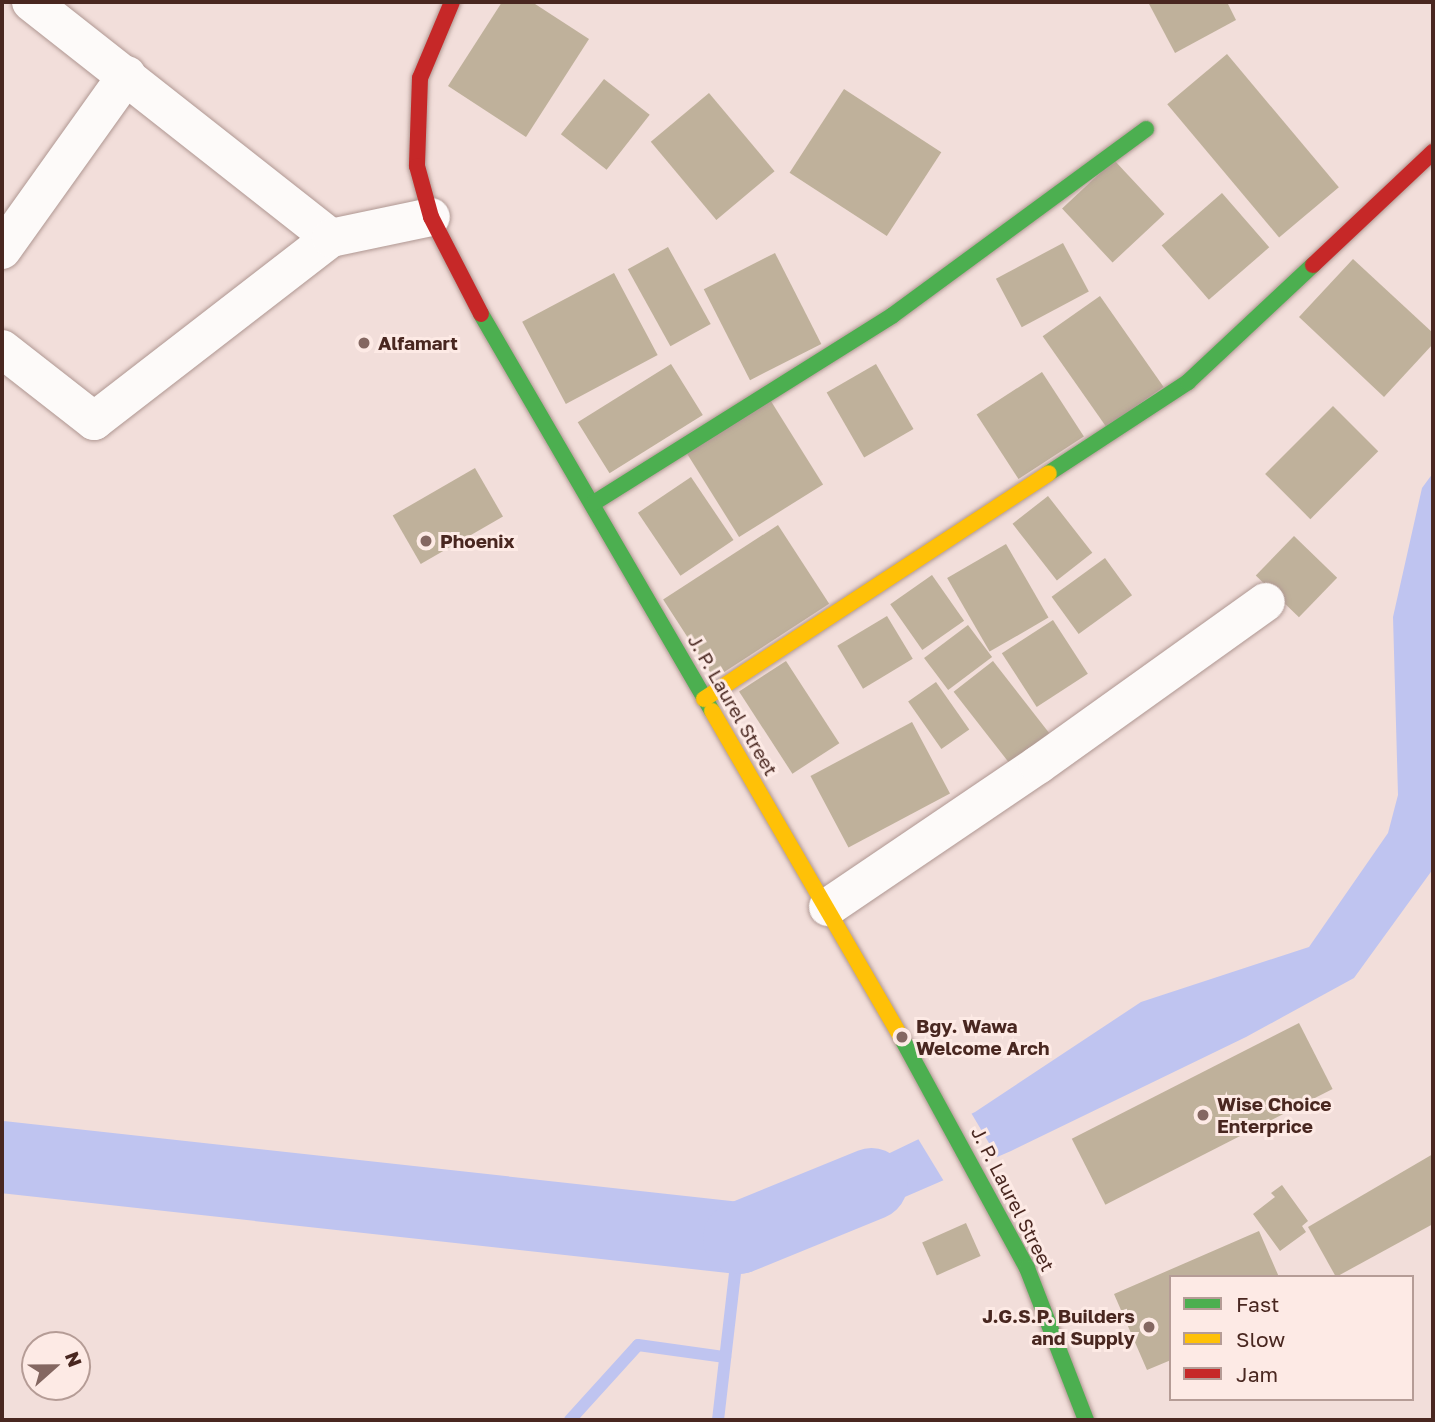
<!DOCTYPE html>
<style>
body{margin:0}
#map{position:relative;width:1435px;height:1422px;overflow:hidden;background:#f2deda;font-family:"Golos Text",sans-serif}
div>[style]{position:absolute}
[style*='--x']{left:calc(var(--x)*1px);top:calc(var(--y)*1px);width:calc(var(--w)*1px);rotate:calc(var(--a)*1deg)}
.water>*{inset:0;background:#bfc4f0}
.pier>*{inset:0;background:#f2deda}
.stream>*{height:12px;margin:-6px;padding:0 6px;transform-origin:6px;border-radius:6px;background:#bfc4f0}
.river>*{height:72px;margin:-36px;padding:0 36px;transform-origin:36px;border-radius:36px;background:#bfc4f0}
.building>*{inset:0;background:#bfb19b;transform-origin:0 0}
.roads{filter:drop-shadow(0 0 2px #af9792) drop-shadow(0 0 2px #af9792)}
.street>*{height:38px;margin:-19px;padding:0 19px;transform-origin:19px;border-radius:19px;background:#fdfaf9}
.fast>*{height:16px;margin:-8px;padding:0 8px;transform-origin:8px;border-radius:8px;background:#4caf50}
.slow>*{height:16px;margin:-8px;padding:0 8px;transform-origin:8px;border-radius:8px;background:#ffc107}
.jam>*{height:16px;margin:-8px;padding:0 8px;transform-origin:8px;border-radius:8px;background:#c62828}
.dots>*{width:19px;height:19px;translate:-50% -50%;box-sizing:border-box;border:4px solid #fdeae5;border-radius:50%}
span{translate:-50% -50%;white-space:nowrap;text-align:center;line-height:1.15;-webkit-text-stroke:6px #fdeae5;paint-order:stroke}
.poi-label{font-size:19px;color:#492720;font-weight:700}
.left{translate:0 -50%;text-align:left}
.right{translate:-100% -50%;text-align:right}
.street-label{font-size:19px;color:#492720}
.frame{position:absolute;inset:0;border:4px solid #492720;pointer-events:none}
.legend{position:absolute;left:1169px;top:1275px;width:245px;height:126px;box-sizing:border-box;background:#fdeae5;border:2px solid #b59c96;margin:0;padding:9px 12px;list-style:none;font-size:21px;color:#492720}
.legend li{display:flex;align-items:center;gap:14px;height:35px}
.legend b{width:35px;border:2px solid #b59c96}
.north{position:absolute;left:21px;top:1331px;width:70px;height:70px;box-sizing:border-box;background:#fdeae5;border:2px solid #b59c96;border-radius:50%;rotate:69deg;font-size:19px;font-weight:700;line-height:28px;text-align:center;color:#492720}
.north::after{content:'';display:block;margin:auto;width:24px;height:32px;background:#846761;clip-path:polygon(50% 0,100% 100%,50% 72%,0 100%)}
</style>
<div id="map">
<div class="water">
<div style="clip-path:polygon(1433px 473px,1433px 869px,1354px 978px,1246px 1037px,1011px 1151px,817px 1235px,761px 1215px,975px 1112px,1141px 1002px,1309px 947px,1388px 833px,1398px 795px,1393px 617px,1422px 488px)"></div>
</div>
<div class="pier">
<div style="clip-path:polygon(970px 1111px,999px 1160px,945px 1183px,917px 1137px)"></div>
</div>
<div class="stream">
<div style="--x:570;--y:1420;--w:101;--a:-47.8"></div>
<div style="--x:638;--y:1345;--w:88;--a:7.9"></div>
<div style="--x:718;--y:1420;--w:183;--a:-83.4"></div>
</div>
<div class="river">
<div style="--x:2;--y:1157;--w:741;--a:6.27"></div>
<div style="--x:739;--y:1238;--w:143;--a:-22.2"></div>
</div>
<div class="building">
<div style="clip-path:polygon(502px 2px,532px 2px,589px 39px,526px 137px,448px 86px)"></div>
<div style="clip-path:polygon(1148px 2px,1227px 2px,1236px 20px,1175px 53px)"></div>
<div style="left:1227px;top:54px;width:174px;height:78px;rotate:50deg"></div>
<div style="left:604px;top:79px;width:58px;height:70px;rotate:38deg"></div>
<div style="left:844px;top:89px;width:116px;height:100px;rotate:33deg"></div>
<div style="left:709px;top:93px;width:102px;height:76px;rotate:50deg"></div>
<div style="left:1114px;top:160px;width:74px;height:71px;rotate:47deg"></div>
<div style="left:1222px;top:193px;width:72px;height:80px;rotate:49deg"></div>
<div style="left:1063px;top:243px;width:55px;height:76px;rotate:62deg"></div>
<div style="left:668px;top:247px;width:88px;height:46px;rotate:61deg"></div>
<div style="left:775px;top:253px;width:102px;height:80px;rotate:63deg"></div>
<div style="clip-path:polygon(1353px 259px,1433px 333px,1433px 344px,1384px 397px,1299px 317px)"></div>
<div style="left:614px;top:273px;width:93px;height:104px;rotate:62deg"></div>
<div style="left:1100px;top:296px;width:111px;height:70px;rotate:55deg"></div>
<div style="left:671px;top:364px;width:60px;height:110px;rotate:58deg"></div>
<div style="left:876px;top:364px;width:75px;height:57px;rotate:60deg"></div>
<div style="left:1042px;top:372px;width:77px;height:78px;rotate:57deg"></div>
<div style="left:769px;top:398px;width:102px;height:99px;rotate:58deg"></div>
<div style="left:1333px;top:406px;width:64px;height:96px;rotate:45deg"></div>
<div style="left:475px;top:468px;width:56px;height:95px;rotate:60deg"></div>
<div style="left:691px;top:477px;width:76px;height:64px;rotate:56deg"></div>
<div style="left:1048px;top:496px;width:72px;height:45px;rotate:52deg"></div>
<div style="left:778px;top:525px;width:94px;height:137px;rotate:57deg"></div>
<div style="left:1294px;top:536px;width:60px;height:55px;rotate:44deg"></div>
<div style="left:1006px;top:544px;width:85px;height:68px;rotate:60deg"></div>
<div style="left:1105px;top:558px;width:46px;height:66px;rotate:54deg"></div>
<div style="left:932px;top:575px;width:56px;height:51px;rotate:55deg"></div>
<div style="left:887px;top:616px;width:50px;height:58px;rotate:59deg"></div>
<div style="left:1053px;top:620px;width:64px;height:61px;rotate:57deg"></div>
<div style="left:968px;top:625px;width:40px;height:55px;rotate:53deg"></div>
<div style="left:786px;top:661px;width:98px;height:56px;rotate:57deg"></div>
<div style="left:993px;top:661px;width:96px;height:50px;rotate:52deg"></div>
<div style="left:936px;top:682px;width:58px;height:34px;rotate:55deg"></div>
<div style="left:912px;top:722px;width:81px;height:115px;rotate:62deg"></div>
<div style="left:1299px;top:1023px;width:74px;height:255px;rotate:63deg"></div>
<div style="clip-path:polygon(1433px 1154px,1433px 1224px,1336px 1277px,1308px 1227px)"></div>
<div style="clip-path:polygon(1282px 1185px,1308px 1221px,1302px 1226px,1306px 1232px,1280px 1251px,1253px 1214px,1275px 1197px,1271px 1193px)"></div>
<div style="left:966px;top:1223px;width:36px;height:48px;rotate:66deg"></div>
<div style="clip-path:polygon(1259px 1231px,1279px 1277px,1171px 1277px,1171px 1360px,1147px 1370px,1114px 1294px)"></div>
</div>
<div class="roads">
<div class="street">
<div style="--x:31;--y:2;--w:382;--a:38.2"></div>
<div style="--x:2;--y:250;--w:215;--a:-54.5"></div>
<div style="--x:2;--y:349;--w:117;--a:38"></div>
<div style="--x:94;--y:421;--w:299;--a:-37.7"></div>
<div style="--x:331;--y:238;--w:102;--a:-11.9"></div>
<div style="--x:828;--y:907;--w:254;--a:-34.1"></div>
<div style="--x:1038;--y:765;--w:280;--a:-35.6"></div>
</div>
<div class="fast">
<div style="--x:481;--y:314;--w:459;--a:59.8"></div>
<div style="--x:1049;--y:473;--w:166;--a:-33.2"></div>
<div style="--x:1188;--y:382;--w:171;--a:-43.1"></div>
<div style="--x:592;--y:504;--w:355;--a:-32.1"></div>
<div style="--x:893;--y:315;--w:314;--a:-36.3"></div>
<div style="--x:901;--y:1037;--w:263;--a:61.4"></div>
<div style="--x:1027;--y:1268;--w:163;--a:68.8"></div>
</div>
<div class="slow">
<div style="--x:704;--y:699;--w:412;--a:-33.2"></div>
<div style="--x:712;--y:711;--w:377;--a:59.9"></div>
</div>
<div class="jam">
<div style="--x:452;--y:2;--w:82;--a:112.8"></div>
<div style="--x:420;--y:78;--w:88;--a:92"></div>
<div style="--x:417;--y:166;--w:53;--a:74.6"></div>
<div style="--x:431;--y:217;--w:109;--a:62.7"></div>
<div style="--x:1313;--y:265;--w:165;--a:-43.3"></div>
</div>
</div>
<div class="dots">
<div style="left:364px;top:343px;background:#846761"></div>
<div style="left:426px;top:541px;background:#846761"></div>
<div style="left:902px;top:1037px;background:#846761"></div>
<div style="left:1203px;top:1115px;background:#846761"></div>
<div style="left:1149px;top:1327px;background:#846761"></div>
</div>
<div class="poi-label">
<span class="left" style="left:378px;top:343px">Alfamart</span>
<span class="left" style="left:440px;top:541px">Phoenix</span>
<span class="left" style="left:916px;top:1037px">Bgy. Wawa<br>Welcome Arch</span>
<span class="left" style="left:1217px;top:1115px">Wise Choice<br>Enterprice</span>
<span class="right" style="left:1135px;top:1327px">J.G.S.P. Builders<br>and Supply</span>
</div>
<div class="street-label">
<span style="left:733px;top:705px;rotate:60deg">J. P. Laurel Street</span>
<span style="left:1013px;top:1199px;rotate:63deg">J. P. Laurel Street</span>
</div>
<div class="frame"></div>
<ul class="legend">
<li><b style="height:9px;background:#4caf50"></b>Fast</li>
<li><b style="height:9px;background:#ffc107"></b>Slow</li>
<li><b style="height:9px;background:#c62828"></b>Jam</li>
</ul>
<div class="north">N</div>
</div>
